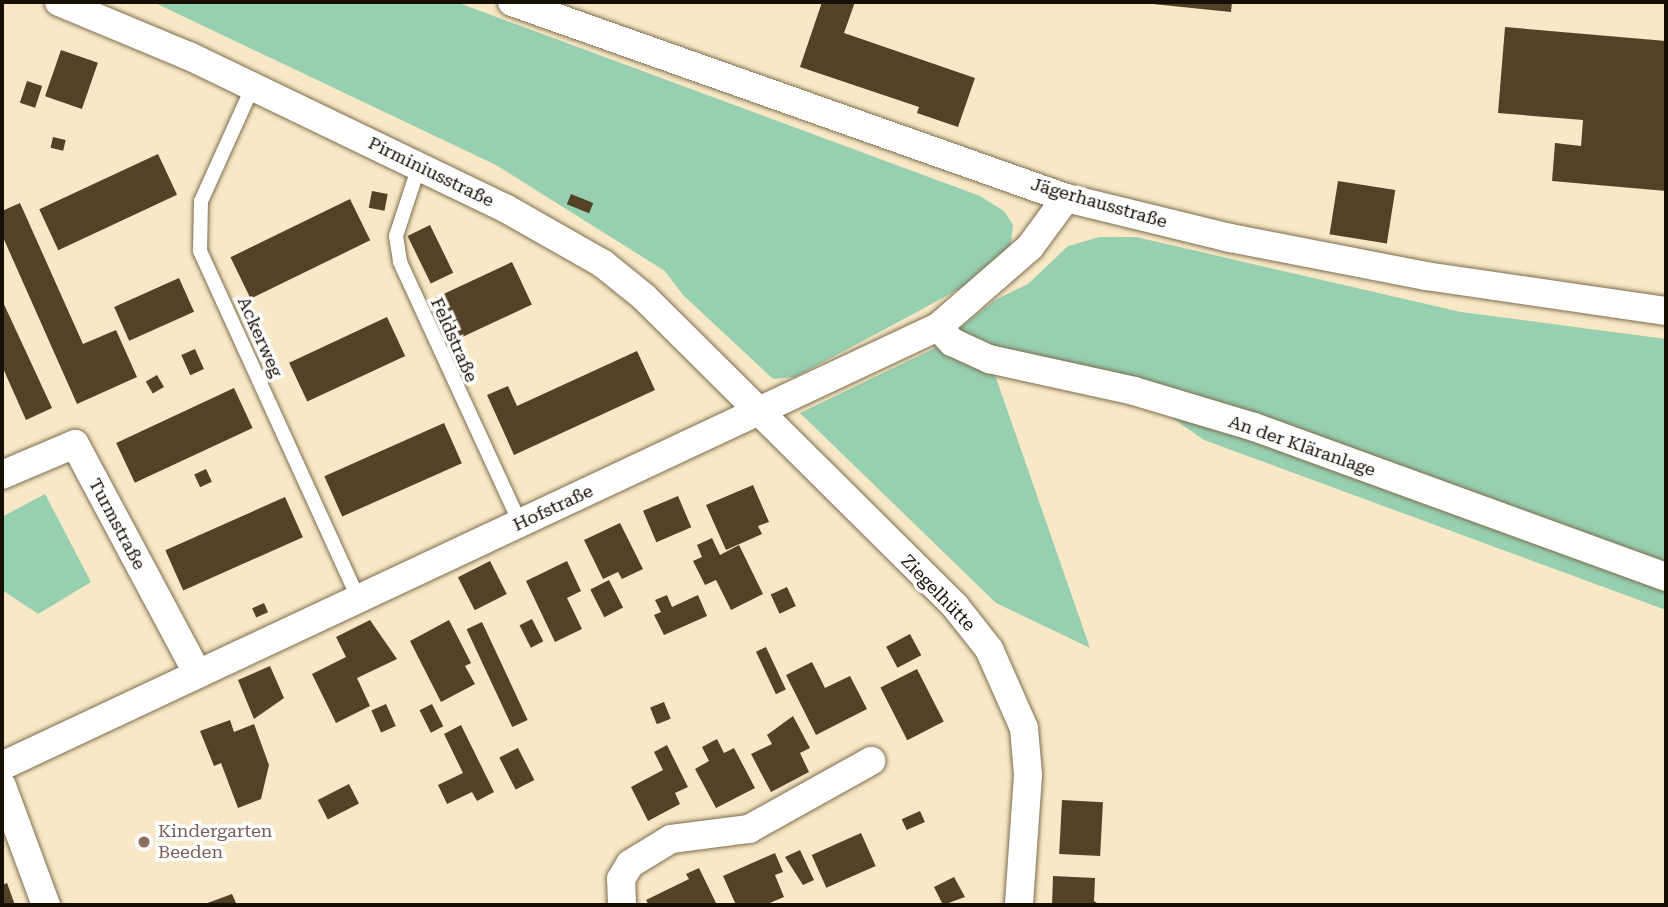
<!DOCTYPE html>
<meta charset="utf-8">
<style>
body{margin:0}
#map{position:relative;width:1668px;height:907px;overflow:hidden;background:#f8e8c5;font-family:"Roboto Serif",serif}
div>[style]{position:absolute}
[style*='--x']{left:calc(var(--x)*1px);top:calc(var(--y)*1px);width:calc(var(--w)*1px);rotate:calc(var(--a)*1deg)}
.green>*{inset:0;background:#97cfb1}
.building>*{inset:0;background:#534225;transform-origin:0 0}
.roads{filter:drop-shadow(0 0 2px #7b6d4e) drop-shadow(0 0 2px #7b6d4e)}
.service>*{height:14px;margin:-7px;padding:0 7px;transform-origin:7px;border-radius:7px;background:#fff}
.minor>*{height:28px;margin:-14px;padding:0 14px;transform-origin:14px;border-radius:14px;background:#fff}
.dots>*{width:19px;height:19px;translate:-50% -50%;box-sizing:border-box;border:4px solid #fff;border-radius:50%}
span{translate:-50% -50%;white-space:nowrap;text-align:center;line-height:1.15;-webkit-text-stroke:7px #fff;paint-order:stroke}
.street-label{font-size:18px;color:#150f04}
.education-label{font-size:18px;color:#785e54}
.left{translate:0 -50%;text-align:left}
.frame{position:absolute;inset:0;border:4px solid #150f04;pointer-events:none}
</style>
<div id="map">
<div class="green">
<div style="clip-path:polygon(153px 2px,456px 2px,980px 196px,1004px 211px,1013px 225px,1010px 250px,990px 272px,917px 312px,795px 377px,773px 379px,683px 295px,665px 271px,496px 165px)"></div>
<div style="clip-path:polygon(1100px 237px,1136px 237px,1461px 312px,1666px 339px,1666px 610px,1204px 440px,1161px 410px,995px 375px,1090px 648px,996px 603px,800px 413px,933px 349px,995px 300px,1028px 284px,1068px 246px)"></div>
<div style="clip-path:polygon(45px 494px,91px 582px,38px 614px,2px 590px,2px 517px)"></div>
</div>
<div class="building">
<div style="clip-path:polygon(822px 2px,855px 2px,844px 33px,975px 78px,958px 127px,917px 113px,919px 107px,800px 67px)"></div>
<div style="clip-path:polygon(1133px 2px,1232px 2px,1231px 12px)"></div>
<div style="clip-path:polygon(1505px 27px,1666px 41px,1666px 191px,1552px 181px,1555px 143px,1581px 146px,1583px 120px,1498px 113px)"></div>
<div style="left:61px;top:50px;width:39px;height:49px;rotate:19deg"></div>
<div style="left:27px;top:81px;width:16px;height:23px;rotate:18deg"></div>
<div style="left:53px;top:137px;width:13px;height:11px;rotate:13deg"></div>
<div style="left:158px;top:154px;width:45px;height:131px;rotate:65deg"></div>
<div style="left:1338px;top:181px;width:58px;height:54px;rotate:9deg"></div>
<div style="left:372px;top:191px;width:16px;height:17px;rotate:11deg"></div>
<div style="left:571px;top:194px;width:24px;height:11px;rotate:22deg"></div>
<div style="left:350px;top:199px;width:46px;height:133px;rotate:64deg"></div>
<div style="clip-path:polygon(20px 203px,83px 344px,116px 330px,137px 377px,77px 404px,2px 235px,2px 211px)"></div>
<div style="left:430px;top:225px;width:53px;height:25px;rotate:64deg"></div>
<div style="left:512px;top:262px;width:47px;height:85px;rotate:65deg"></div>
<div style="left:179px;top:278px;width:37px;height:71px;rotate:66deg"></div>
<div style="clip-path:polygon(2px 300px,52px 408px,26px 420px,2px 366px)"></div>
<div style="left:387px;top:317px;width:43px;height:108px;rotate:65deg"></div>
<div style="left:195px;top:349px;width:22px;height:15px;rotate:66deg"></div>
<div style="clip-path:polygon(637px 351px,655px 390px,514px 455px,487px 395px,508px 386px,517px 406px)"></div>
<div style="left:157px;top:375px;width:14px;height:13px;rotate:60deg"></div>
<div style="left:234px;top:388px;width:44px;height:130px;rotate:65deg"></div>
<div style="left:444px;top:423px;width:44px;height:131px;rotate:66deg"></div>
<div style="left:206px;top:469px;width:14px;height:13px;rotate:65deg"></div>
<div style="clip-path:polygon(753px 485px,769px 522px,758px 526px,762px 534px,726px 550px,706px 505px)"></div>
<div style="left:678px;top:496px;width:34px;height:38px;rotate:67deg"></div>
<div style="left:285px;top:497px;width:44px;height:131px;rotate:66deg"></div>
<div style="clip-path:polygon(620px 523px,643px 569px,622px 579px,618px 572px,603px 579px,584px 540px)"></div>
<div style="clip-path:polygon(712px 538px,720px 555px,739px 545px,763px 594px,731px 610px,716px 580px,705px 585px,693px 561px,702px 557px,697px 545px)"></div>
<div style="left:490px;top:561px;width:37px;height:36px;rotate:63deg"></div>
<div style="clip-path:polygon(567px 561px,581px 591px,567px 598px,582px 629px,555px 642px,526px 581px)"></div>
<div style="left:609px;top:580px;width:31px;height:21px;rotate:63deg"></div>
<div style="left:787px;top:587px;width:21px;height:18px;rotate:65deg"></div>
<div style="clip-path:polygon(667px 595px,672px 607px,698px 595px,707px 616px,664px 635px,654px 615px,661px 612px,655px 600px)"></div>
<div style="left:264px;top:603px;width:10px;height:13px;rotate:66deg"></div>
<div style="left:532px;top:619px;width:25px;height:14px;rotate:63deg"></div>
<div style="clip-path:polygon(370px 620px,397px 659px,357px 678px,370px 706px,336px 723px,312px 674px,346px 657px,336px 637px)"></div>
<div style="clip-path:polygon(449px 620px,471px 663px,465px 666px,475px 684px,441px 702px,410px 641px)"></div>
<div style="left:482px;top:622px;width:108px;height:17px;rotate:65deg"></div>
<div style="left:910px;top:634px;width:24px;height:27px;rotate:62deg"></div>
<div style="left:766px;top:647px;width:47px;height:11px;rotate:65deg"></div>
<div style="clip-path:polygon(812px 662px,825px 688px,850px 676px,867px 709px,816px 735px,786px 675px)"></div>
<div style="clip-path:polygon(270px 666px,284px 698px,254px 719px,238px 680px)"></div>
<div style="left:917px;top:669px;width:59px;height:41px;rotate:63deg"></div>
<div style="left:664px;top:702px;width:18px;height:15px;rotate:68deg"></div>
<div style="left:386px;top:704px;width:24px;height:16px;rotate:66deg"></div>
<div style="left:432px;top:704px;width:25px;height:14px;rotate:63deg"></div>
<div style="clip-path:polygon(793px 716px,810px 748px,800px 753px,809px 772px,771px 792px,751px 754px,772px 744px,767px 735px)"></div>
<div style="clip-path:polygon(230px 720px,234px 732px,254px 724px,269px 765px,261px 799px,238px 808px,221px 763px,214px 766px,200px 731px)"></div>
<div style="clip-path:polygon(461px 725px,494px 792px,477px 801px,472px 792px,447px 804px,438px 785px,463px 773px,444px 734px)"></div>
<div style="clip-path:polygon(717px 739px,724px 753px,734px 748px,755px 788px,716px 808px,695px 769px,709px 761px,702px 747px)"></div>
<div style="clip-path:polygon(667px 745px,688px 787px,675px 793px,680px 804px,648px 821px,631px 787px,663px 770px,654px 752px)"></div>
<div style="left:518px;top:748px;width:36px;height:21px;rotate:63deg"></div>
<div style="left:349px;top:784px;width:22px;height:35px;rotate:63deg"></div>
<div style="left:1062px;top:800px;width:41px;height:54px;rotate:3deg"></div>
<div style="left:920px;top:811px;width:12px;height:20px;rotate:66deg"></div>
<div style="left:861px;top:833px;width:36px;height:54px;rotate:66deg"></div>
<div style="clip-path:polygon(800px 850px,814px 880px,803px 885px,785px 857px)"></div>
<div style="clip-path:polygon(775px 853px,783px 872px,775px 875px,784px 897px,765px 905px,736px 905px,723px 876px)"></div>
<div style="clip-path:polygon(699px 868px,717px 905px,649px 905px,646px 900px,689px 879px,686px 874px)"></div>
<div style="clip-path:polygon(1053px 876px,1095px 878px,1094px 901px,1100px 905px,1052px 905px)"></div>
<div style="clip-path:polygon(954px 877px,965px 897px,943px 905px,934px 887px)"></div>
<div style="clip-path:polygon(7px 883px,15px 905px,2px 905px,2px 885px)"></div>
<div style="clip-path:polygon(232px 894px,237px 905px,202px 905px)"></div>
</div>
<div class="roads">
<div class="service">
<div style="--x:253;--y:86;--w:126;--a:114.3"></div>
<div style="--x:201;--y:201;--w:50;--a:91.1"></div>
<div style="--x:200;--y:251;--w:384;--a:65.5"></div>
<div style="--x:419;--y:166;--w:74;--a:108.2"></div>
<div style="--x:396;--y:236;--w:26;--a:81"></div>
<div style="--x:400;--y:262;--w:287;--a:65.3"></div>
</div>
<div class="minor">
<div style="--x:59;--y:2;--w:141;--a:22.6"></div>
<div style="--x:189;--y:56;--w:351;--a:25.7"></div>
<div style="--x:505;--y:208;--w:112;--a:29.6"></div>
<div style="--x:602;--y:263;--w:54;--a:39"></div>
<div style="--x:644;--y:297;--w:438;--a:44.8"></div>
<div style="--x:955;--y:606;--w:55;--a:51.7"></div>
<div style="--x:989;--y:649;--w:86;--a:66.1"></div>
<div style="--x:1024;--y:728;--w:47;--a:85.1"></div>
<div style="--x:1028;--y:775;--w:130;--a:94"></div>
<div style="--x:512;--y:2;--w:588;--a:19.48"></div>
<div style="--x:1066;--y:198;--w:169;--a:13.7"></div>
<div style="--x:1230;--y:238;--w:200;--a:11"></div>
<div style="--x:1426;--y:276;--w:243;--a:8.3"></div>
<div style="--x:938;--y:327;--w:21;--a:47"></div>
<div style="--x:952;--y:342;--w:41;--a:24.7"></div>
<div style="--x:989;--y:359;--w:148;--a:12.4"></div>
<div style="--x:1134;--y:391;--w:125;--a:16.7"></div>
<div style="--x:1254;--y:427;--w:438;--a:20"></div>
<div style="--x:2;--y:475;--w:79;--a:-23"></div>
<div style="--x:75;--y:444;--w:261;--a:61.9"></div>
<div style="--x:2;--y:766;--w:1034;--a:-25.13"></div>
<div style="--x:938;--y:327;--w:122;--a:-41"></div>
<div style="--x:1030;--y:247;--w:61;--a:-53.7"></div>
<div style="--x:2;--y:786;--w:127;--a:69.7"></div>
<div style="--x:622;--y:905;--w:26;--a:-92"></div>
<div style="--x:621;--y:879;--w:17;--a:-59"></div>
<div style="--x:630;--y:864;--w:48;--a:-31.4"></div>
<div style="--x:671;--y:839;--w:79;--a:-7.3"></div>
<div style="--x:749;--y:829;--w:140;--a:-29.1"></div>
</div>
</div>
<div class="dots">
<div style="left:144px;top:842px;background:#8d6e63"></div>
</div>
<div class="street-label">
<span style="left:431px;top:172px;rotate:26deg">Pirminiusstraße</span>
<span style="left:1099px;top:203px;rotate:16deg">Jägerhausstraße</span>
<span style="left:260px;top:337px;rotate:66deg">Ackerweg</span>
<span style="left:454px;top:340px;rotate:66deg">Feldstraße</span>
<span style="left:1302px;top:446px;rotate:19deg">An der Kläranlage</span>
<span style="left:553px;top:508px;rotate:-25deg">Hofstraße</span>
<span style="left:117px;top:524px;rotate:62deg">Turmstraße</span>
<span style="left:938px;top:593px;rotate:46deg">Ziegelhütte</span>
</div>
<div class="education-label">
<span class="left" style="left:158px;top:842px">Kindergarten<br>Beeden</span>
</div>
<div class="frame"></div>
</div>
